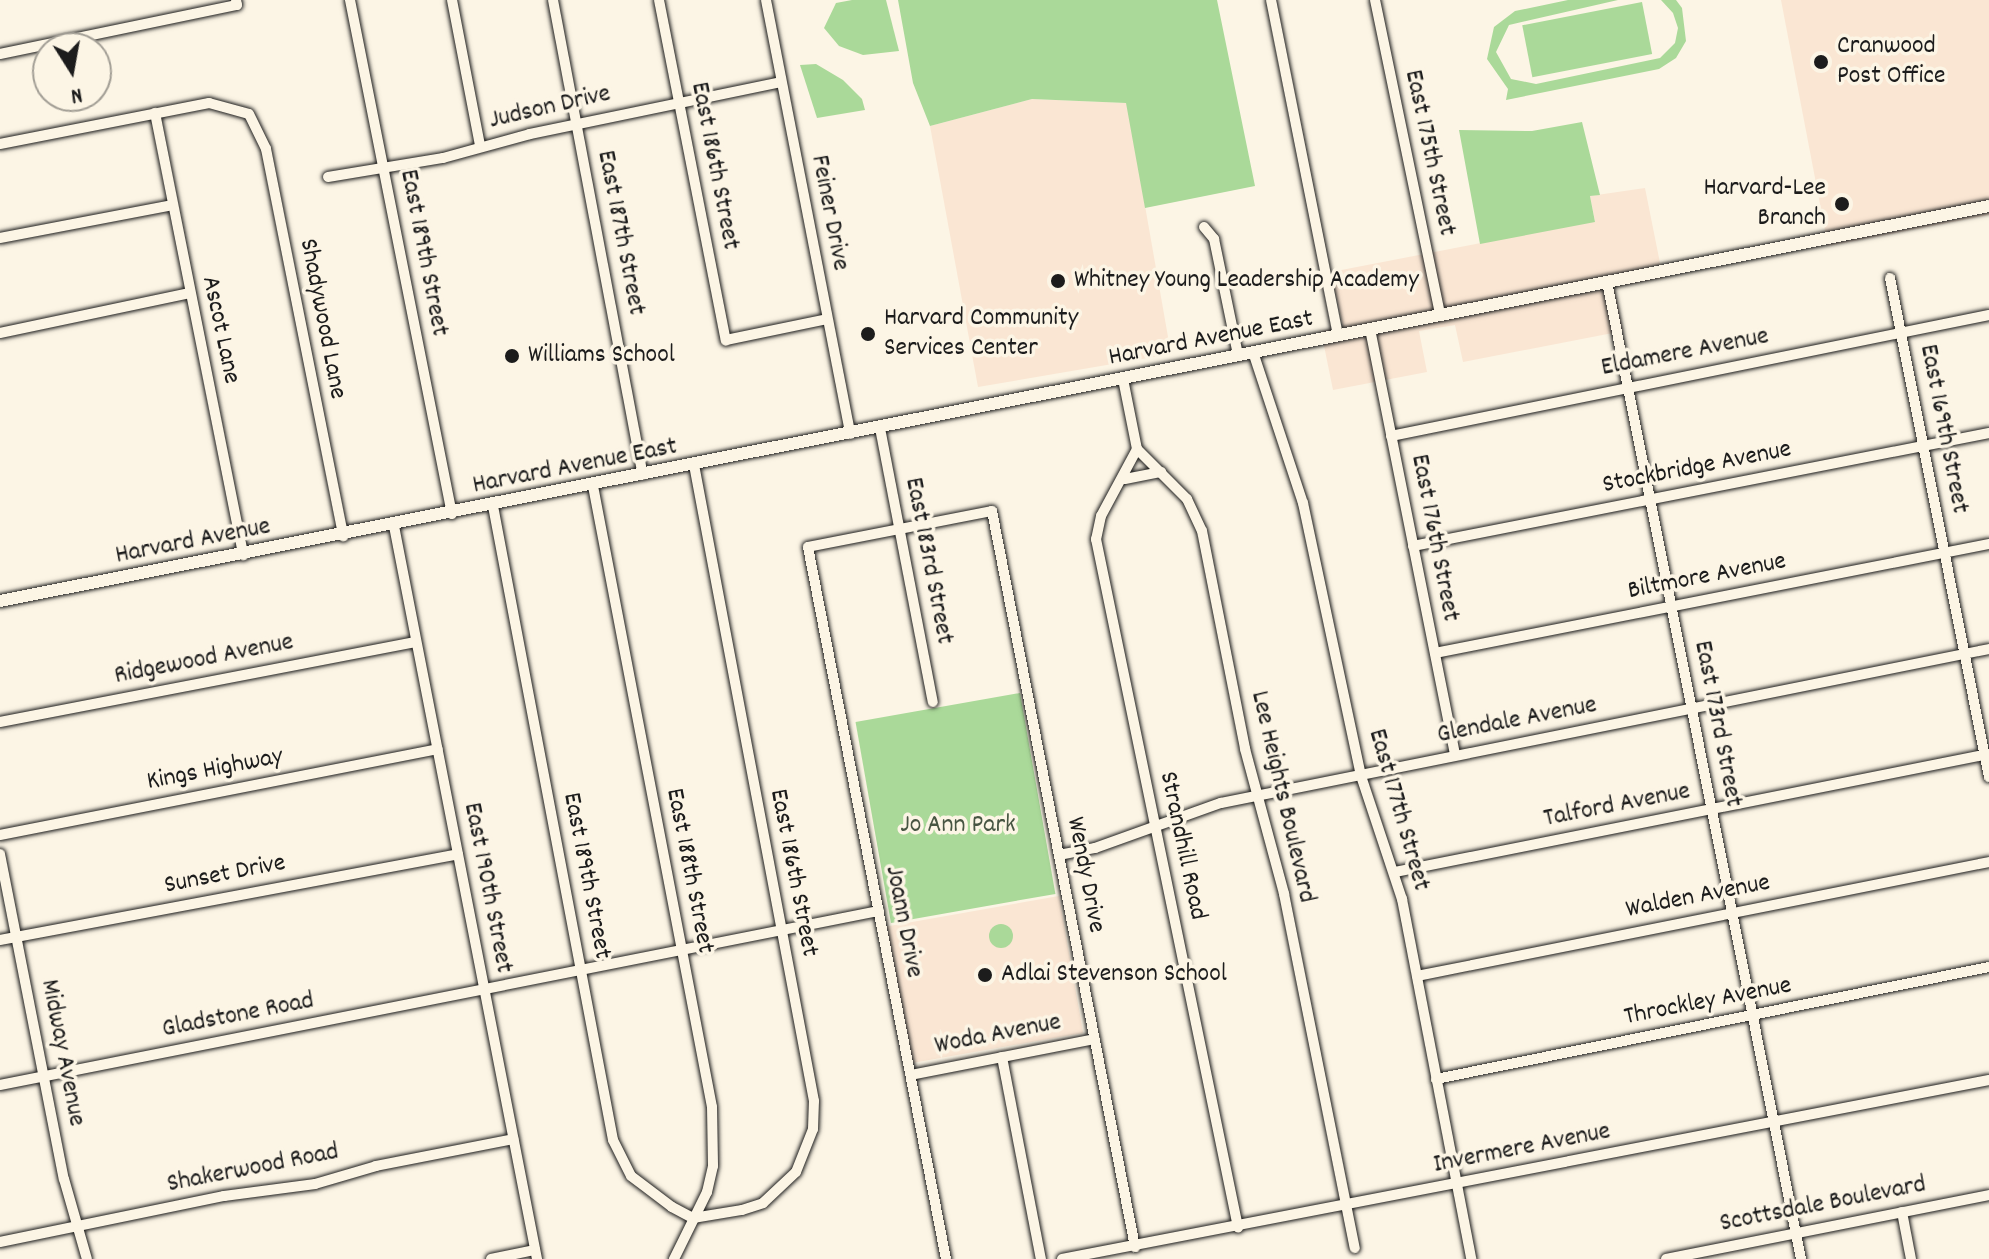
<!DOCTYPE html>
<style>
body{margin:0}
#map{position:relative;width:1989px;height:1259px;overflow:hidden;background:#fcf5e5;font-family:Dekko,sans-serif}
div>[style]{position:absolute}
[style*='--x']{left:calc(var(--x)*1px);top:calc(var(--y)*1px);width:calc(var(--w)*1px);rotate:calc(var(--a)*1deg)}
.built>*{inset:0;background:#fae6d3;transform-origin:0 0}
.green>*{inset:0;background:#aad999;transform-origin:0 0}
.round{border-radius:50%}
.roads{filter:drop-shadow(0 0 2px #1c1c1c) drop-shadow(0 0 2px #1c1c1c)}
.minor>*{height:10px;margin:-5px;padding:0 5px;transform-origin:5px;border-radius:5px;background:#fcf5e5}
.major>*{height:12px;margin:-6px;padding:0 6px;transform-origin:6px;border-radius:6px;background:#fcf5e5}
.dots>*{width:22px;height:22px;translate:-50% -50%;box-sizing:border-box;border:4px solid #fcf5e5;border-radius:50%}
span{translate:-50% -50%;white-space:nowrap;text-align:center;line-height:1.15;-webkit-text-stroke:7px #fcf5e5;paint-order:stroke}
.poi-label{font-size:26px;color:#1c1c1c}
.left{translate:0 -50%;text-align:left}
.right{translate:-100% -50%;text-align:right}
.street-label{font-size:26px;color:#1c1c1c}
.park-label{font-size:26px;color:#475542}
.north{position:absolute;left:32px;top:32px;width:80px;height:80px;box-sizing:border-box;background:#fcf5e5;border:2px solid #a29e95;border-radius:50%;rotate:169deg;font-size:22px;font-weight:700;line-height:32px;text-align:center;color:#1c1c1c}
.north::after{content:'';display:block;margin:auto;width:28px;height:36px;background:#1c1c1c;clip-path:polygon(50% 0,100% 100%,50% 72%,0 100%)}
</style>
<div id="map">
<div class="built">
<div style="clip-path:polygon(1781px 0,1989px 0,1989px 215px,1828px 246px)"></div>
<div style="clip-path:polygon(1032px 99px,1127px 103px,1171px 354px,978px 387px,930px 126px)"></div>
<div style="clip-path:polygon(1645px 188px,1663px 278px,1614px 287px,1623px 331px,1463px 362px,1455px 325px,1419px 331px,1427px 372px,1333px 390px,1321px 331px,1343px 326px,1331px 272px,1595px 221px,1590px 196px)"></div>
<div style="left:1059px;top:896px;width:139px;height:175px;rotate:80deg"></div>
</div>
<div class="green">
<div style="clip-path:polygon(852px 0,886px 0,899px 51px,863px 55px,839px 46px,824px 28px,836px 3px)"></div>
<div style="clip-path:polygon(898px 0,1217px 0,1255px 186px,1145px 208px,1126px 103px,1032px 99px,930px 126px,913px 83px)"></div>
<div style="clip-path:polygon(1568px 0,1618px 0,1509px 25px,1496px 52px,1511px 79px,1536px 84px,1660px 58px,1675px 43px,1678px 28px,1673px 13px,1661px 0,1676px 0,1682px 8px,1686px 41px,1676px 58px,1659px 69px,1506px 100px,1508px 89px,1487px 59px,1494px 27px,1515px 11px)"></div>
<div style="left:1642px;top:2px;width:53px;height:122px;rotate:79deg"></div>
<div style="clip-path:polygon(816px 64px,843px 80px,862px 99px,865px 110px,817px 118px,800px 65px)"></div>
<div style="clip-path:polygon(1582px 122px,1600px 195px,1590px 196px,1595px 222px,1480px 244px,1459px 130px,1532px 131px)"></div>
<div style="left:1020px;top:693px;width:204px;height:167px;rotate:80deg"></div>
<div class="round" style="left:989px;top:924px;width:24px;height:24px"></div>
</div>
<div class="roads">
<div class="minor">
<div style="--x:350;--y:0;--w:524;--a:78.78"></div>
<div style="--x:452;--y:0;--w:149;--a:79.1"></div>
<div style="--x:553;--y:0;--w:483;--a:79.3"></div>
<div style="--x:659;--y:0;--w:347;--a:78.9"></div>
<div style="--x:726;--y:340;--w:103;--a:-11.7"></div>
<div style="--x:766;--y:0;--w:442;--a:79"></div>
<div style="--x:1271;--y:0;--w:342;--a:78.7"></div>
<div style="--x:1375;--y:0;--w:322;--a:78.3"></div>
<div style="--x:0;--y:54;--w:242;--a:-11.7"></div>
<div style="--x:237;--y:5;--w:5;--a:-101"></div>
<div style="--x:155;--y:113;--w:451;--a:78.7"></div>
<div style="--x:0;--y:144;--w:213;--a:-11.1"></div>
<div style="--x:209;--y:103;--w:41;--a:15.4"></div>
<div style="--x:249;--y:114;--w:39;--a:64"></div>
<div style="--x:266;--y:149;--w:395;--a:78.7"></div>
<div style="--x:328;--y:177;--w:117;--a:-9.4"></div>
<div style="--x:443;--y:158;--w:90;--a:-15.4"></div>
<div style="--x:530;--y:134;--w:256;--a:-11.7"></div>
<div style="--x:1204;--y:227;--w:16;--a:50"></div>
<div style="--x:1214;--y:239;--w:118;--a:78.3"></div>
<div style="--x:0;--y:238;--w:176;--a:-10.8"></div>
<div style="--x:1890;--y:278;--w:509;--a:78.78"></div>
<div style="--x:1607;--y:282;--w:996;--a:78.77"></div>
<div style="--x:1370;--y:329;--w:434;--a:78.7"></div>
<div style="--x:0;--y:333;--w:194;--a:-11.9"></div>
<div style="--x:1253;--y:352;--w:159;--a:71.7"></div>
<div style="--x:1303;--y:503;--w:279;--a:78"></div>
<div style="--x:1361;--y:776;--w:130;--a:71.6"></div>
<div style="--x:1402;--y:899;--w:367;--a:79.1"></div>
<div style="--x:1123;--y:379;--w:71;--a:78.7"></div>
<div style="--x:1137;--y:449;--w:71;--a:45"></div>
<div style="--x:1187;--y:499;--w:35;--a:65"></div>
<div style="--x:1202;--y:531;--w:222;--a:78.8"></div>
<div style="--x:1245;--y:749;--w:150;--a:74.9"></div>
<div style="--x:1284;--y:894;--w:361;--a:78.7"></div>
<div style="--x:880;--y:428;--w:279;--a:79.1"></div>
<div style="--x:1391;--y:436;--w:610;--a:-11.44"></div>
<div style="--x:1137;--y:449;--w:76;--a:118.2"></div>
<div style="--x:1101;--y:516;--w:24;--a:102"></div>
<div style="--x:1096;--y:539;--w:703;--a:78.34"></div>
<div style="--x:1125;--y:479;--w:37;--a:-11"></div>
<div style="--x:593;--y:486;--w:632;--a:79.15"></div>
<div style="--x:712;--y:1107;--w:59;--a:89"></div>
<div style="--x:713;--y:1166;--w:27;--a:103"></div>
<div style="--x:707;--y:1192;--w:75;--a:116.2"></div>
<div style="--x:493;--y:506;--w:645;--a:79.28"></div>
<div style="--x:613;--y:1140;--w:40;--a:63.4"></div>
<div style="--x:631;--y:1176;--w:51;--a:37.1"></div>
<div style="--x:672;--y:1207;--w:24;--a:28"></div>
<div style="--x:693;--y:1218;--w:50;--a:-9.3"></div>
<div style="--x:742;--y:1210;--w:22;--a:-18"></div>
<div style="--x:763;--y:1203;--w:45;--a:-43.2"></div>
<div style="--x:796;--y:1172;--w:46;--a:-68.4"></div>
<div style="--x:813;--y:1129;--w:28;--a:-88"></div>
<div style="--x:814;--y:1101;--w:647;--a:-100.68"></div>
<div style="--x:394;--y:526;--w:747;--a:78.96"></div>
<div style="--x:1413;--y:546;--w:587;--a:-11.1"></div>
<div style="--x:1435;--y:653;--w:565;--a:-11.13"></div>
<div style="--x:0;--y:722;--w:423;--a:-10.9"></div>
<div style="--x:0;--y:835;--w:446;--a:-11.1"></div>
<div style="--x:0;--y:854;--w:331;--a:78.9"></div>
<div style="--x:64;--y:1179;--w:83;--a:74"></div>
<div style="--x:1059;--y:855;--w:37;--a:-11"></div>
<div style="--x:1095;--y:848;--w:134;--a:-19.7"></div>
<div style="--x:1221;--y:803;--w:783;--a:-11.34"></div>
<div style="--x:1395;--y:872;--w:606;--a:-11.24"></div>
<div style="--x:0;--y:940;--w:466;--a:-10.6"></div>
<div style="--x:1417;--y:976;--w:583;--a:-11.27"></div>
<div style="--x:1002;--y:1057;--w:206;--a:79.1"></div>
<div style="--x:911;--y:1075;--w:187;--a:-11.1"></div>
<div style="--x:1436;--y:1079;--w:564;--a:-11.45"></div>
<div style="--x:0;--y:1085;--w:896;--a:-11.2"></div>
<div style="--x:1902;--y:1212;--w:48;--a:79.2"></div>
<div style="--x:0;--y:1242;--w:229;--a:-11.6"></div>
<div style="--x:224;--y:1196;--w:92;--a:-7.5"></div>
<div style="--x:315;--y:1184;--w:64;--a:-16.4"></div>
<div style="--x:376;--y:1166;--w:140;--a:-11.1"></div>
<div style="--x:491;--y:1259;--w:45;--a:-11.6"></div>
<div style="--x:946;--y:1259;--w:725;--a:-100.97"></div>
<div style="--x:808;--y:547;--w:187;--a:-11.1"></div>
<div style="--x:992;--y:511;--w:750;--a:79"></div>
<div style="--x:1062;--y:1259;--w:944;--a:-10.93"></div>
<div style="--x:1666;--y:1259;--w:329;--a:-11.2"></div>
</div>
<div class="major">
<div style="--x:0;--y:601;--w:2028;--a:-11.23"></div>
</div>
</div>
<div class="dots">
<div style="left:1821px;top:62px;background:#1c1c1c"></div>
<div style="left:1842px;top:204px;background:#1c1c1c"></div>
<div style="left:1058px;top:281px;background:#1c1c1c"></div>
<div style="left:868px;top:334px;background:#1c1c1c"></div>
<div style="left:512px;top:356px;background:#1c1c1c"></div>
<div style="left:985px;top:975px;background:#1c1c1c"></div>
</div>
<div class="poi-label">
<span class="left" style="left:1837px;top:62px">Cranwood<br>Post Office</span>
<span class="right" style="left:1826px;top:204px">Harvard-Lee<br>Branch</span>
<span class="left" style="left:1074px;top:281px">Whitney Young Leadership Academy</span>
<span class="left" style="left:884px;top:334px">Harvard Community<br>Services Center</span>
<span class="left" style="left:528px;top:356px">Williams School</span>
<span class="left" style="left:1001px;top:975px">Adlai Stevenson School</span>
</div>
<div class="street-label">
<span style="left:550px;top:108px;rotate:-13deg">Judson Drive</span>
<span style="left:1429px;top:153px;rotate:78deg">East 175th Street</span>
<span style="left:714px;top:166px;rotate:79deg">East 186th Street</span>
<span style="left:829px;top:213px;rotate:79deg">Feiner Drive</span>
<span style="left:620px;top:233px;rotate:79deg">East 187th Street</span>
<span style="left:423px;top:253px;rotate:79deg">East 189th Street</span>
<span style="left:322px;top:319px;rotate:79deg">Shadywood Lane</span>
<span style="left:220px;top:330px;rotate:78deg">Ascot Lane</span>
<span style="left:1211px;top:339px;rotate:-11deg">Harvard Avenue East</span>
<span style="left:1685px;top:353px;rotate:-11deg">Eldamere Avenue</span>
<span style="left:1943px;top:429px;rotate:79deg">East 169th Street</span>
<span style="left:575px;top:467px;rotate:-11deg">Harvard Avenue East</span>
<span style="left:1697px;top:468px;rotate:-11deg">Stockbridge Avenue</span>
<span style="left:1434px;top:538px;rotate:79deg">East 176th Street</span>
<span style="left:193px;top:542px;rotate:-11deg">Harvard Avenue</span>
<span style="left:928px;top:561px;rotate:79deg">East 183rd Street</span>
<span style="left:1707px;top:577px;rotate:-11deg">Biltmore Avenue</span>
<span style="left:204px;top:660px;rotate:-11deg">Ridgewood Avenue</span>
<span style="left:1517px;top:721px;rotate:-11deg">Glendale Avenue</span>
<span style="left:1717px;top:724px;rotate:79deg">East 173rd Street</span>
<span style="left:215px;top:770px;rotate:-11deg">Kings Highway</span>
<span style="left:1282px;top:797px;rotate:77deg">Lee Heights Boulevard</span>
<span style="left:1617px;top:806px;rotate:-11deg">Talford Avenue</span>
<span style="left:1398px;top:810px;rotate:74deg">East 177th Street</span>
<span style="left:1182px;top:846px;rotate:78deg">Strandhill Road</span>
<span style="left:689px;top:871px;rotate:79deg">East 188th Street</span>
<span style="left:793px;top:873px;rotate:79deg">East 186th Street</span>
<span style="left:225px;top:875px;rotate:-11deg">Sunset Drive</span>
<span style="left:1085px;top:875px;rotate:79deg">Wendy Drive</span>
<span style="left:586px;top:876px;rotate:79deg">East 189th Street</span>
<span style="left:487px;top:888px;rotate:79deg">East 190th Street</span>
<span style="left:1698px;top:897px;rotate:-11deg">Walden Avenue</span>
<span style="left:903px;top:922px;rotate:79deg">Joann Drive</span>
<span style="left:1708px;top:1002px;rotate:-11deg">Throckley Avenue</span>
<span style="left:238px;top:1016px;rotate:-11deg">Gladstone Road</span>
<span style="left:998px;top:1035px;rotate:-11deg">Woda Avenue</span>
<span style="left:62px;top:1053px;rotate:79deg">Midway Avenue</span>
<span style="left:1522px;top:1149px;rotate:-11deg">Invermere Avenue</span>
<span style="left:253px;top:1169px;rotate:-11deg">Shakerwood Road</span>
<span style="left:1823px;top:1205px;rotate:-11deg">Scottsdale Boulevard</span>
</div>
<div class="park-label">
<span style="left:958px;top:826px">Jo Ann Park</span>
</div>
<div class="north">N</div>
</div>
